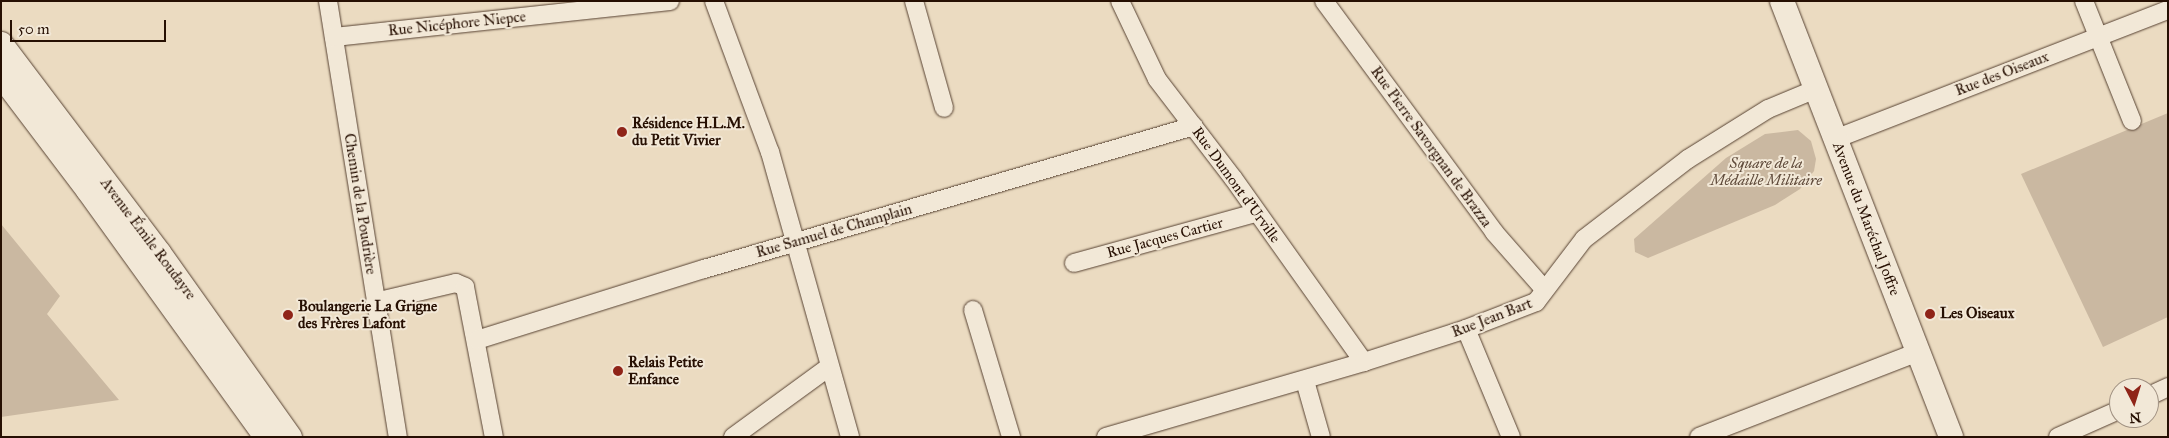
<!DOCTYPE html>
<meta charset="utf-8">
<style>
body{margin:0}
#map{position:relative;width:2169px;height:438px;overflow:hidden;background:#ebdbc1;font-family:"IM FELL Great Primer",serif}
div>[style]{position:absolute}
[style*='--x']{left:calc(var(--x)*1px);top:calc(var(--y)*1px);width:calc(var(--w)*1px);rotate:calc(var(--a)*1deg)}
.green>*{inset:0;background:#cab8a1}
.roads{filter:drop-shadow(0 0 1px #574232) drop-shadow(0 0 1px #574232)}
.street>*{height:18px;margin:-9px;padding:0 9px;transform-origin:9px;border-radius:9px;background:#f2e8d7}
.secondary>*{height:24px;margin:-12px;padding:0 12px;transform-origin:12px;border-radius:12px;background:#f2e8d7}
.dots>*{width:14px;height:14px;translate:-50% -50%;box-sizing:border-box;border:2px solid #f2e8d7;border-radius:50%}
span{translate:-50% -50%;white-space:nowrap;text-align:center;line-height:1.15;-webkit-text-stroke:4px #f2e8d7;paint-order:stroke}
.street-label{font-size:15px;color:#260f02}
.poi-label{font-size:15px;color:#260f02;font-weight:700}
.left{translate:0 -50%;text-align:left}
.park-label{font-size:15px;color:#5f4a3a;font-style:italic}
.frame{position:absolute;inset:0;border:2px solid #260f02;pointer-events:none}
.north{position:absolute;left:2109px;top:378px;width:50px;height:50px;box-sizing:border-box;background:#f2e8d7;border:1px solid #a09182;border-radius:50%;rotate:175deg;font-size:14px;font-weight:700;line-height:20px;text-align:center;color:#260f02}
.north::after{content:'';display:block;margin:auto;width:18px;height:22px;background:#8f2418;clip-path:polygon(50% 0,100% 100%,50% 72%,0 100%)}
.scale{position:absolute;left:10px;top:20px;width:156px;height:22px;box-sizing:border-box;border:2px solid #260f02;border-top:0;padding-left:6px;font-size:15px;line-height:18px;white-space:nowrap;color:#260f02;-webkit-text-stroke:4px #f2e8d7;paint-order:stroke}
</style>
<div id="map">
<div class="green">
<div style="clip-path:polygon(2168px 113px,2168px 317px,2103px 347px,2021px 174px)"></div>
<div style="clip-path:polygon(1798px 130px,1811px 141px,1816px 159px,1814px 171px,1800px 189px,1775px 205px,1648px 258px,1635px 252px,1634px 239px,1726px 158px,1765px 134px)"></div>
<div style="clip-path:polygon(1px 224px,60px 296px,47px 314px,119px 400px,1px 417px)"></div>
</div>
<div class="roads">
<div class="street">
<div style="--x:328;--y:1;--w:442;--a:80.9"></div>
<div style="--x:714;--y:1;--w:161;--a:69.7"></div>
<div style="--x:770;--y:152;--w:296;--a:74.3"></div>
<div style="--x:914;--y:1;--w:111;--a:74.3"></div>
<div style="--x:1120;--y:1;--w:86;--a:64.6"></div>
<div style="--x:1157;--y:79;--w:125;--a:52.5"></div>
<div style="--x:1233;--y:178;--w:226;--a:54.6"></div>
<div style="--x:1324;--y:1;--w:287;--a:53.6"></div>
<div style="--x:1494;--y:232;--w:76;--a:48.7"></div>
<div style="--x:2084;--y:1;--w:129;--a:68.2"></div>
<div style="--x:334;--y:37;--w:338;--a:-6.1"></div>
<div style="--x:1835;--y:139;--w:357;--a:-21.2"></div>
<div style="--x:1074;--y:263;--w:189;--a:-15.4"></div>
<div style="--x:375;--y:302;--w:83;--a:-13.2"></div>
<div style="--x:456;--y:283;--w:10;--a:24"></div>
<div style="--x:465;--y:287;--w:153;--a:79.1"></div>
<div style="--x:973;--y:310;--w:133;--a:73.3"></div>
<div style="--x:1466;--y:329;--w:117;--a:67.4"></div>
<div style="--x:477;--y:340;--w:238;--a:-17.4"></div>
<div style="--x:704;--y:269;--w:510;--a:-16.27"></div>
<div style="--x:1305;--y:381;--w:58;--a:74.1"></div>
<div style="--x:2149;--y:396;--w:21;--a:-25"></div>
<div style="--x:733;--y:437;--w:119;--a:-36.1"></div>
<div style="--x:1106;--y:437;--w:269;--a:-16.2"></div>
<div style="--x:1364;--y:362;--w:107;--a:-17.9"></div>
<div style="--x:1466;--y:329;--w:75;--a:-21.1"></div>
<div style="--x:1536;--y:302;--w:79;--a:-52.7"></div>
<div style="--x:1584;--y:239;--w:131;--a:-37.6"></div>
<div style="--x:1688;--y:159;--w:94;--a:-32"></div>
<div style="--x:1768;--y:109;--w:52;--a:-22.6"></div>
<div style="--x:1699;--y:437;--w:235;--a:-21.2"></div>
<div style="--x:2058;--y:437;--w:67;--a:-23.9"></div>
</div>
<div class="secondary">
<div style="--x:1782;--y:1;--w:468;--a:68.8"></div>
<div style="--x:1;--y:44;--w:262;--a:52.9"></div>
<div style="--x:159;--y:253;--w:226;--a:54.6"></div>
<div style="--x:1;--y:75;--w:144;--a:52.9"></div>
<div style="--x:88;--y:190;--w:304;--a:54.2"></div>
</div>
</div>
<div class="dots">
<div style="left:622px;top:132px;background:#8f2418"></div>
<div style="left:1930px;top:314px;background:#8f2418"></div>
<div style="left:288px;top:315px;background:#8f2418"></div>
<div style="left:618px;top:371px;background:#8f2418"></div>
</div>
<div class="street-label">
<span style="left:457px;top:24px;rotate:-6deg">Rue Nicéphore Niepce</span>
<span style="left:2002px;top:74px;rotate:-21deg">Rue des Oiseaux</span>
<span style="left:1431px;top:147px;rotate:54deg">Rue Pierre Savorgnan de Brazza</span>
<span style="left:1236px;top:185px;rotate:54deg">Rue Dumont d'Urville</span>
<span style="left:360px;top:204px;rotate:81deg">Chemin de la Poudrière</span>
<span style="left:1866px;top:219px;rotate:69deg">Avenue du Maréchal Joffre</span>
<span style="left:834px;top:231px;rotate:-16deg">Rue Samuel de Champlain</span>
<span style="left:1165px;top:238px;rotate:-15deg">Rue Jacques Cartier</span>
<span style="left:148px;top:239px;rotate:53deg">Avenue Émile Roudayre</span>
<span style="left:1492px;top:318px;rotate:-21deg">Rue Jean Bart</span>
</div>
<div class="poi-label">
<span class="left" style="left:632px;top:132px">Résidence H.L.M.<br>du Petit Vivier</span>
<span class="left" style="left:298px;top:315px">Boulangerie La Grigne<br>des Frères Lafont</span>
<span class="left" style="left:1940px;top:314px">Les Oiseaux</span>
<span class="left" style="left:628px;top:371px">Relais Petite<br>Enfance</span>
</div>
<div class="park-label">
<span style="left:1766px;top:172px">Square de la<br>Médaille Militaire</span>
</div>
<div class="frame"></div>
<div class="north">N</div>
<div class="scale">50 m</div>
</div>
